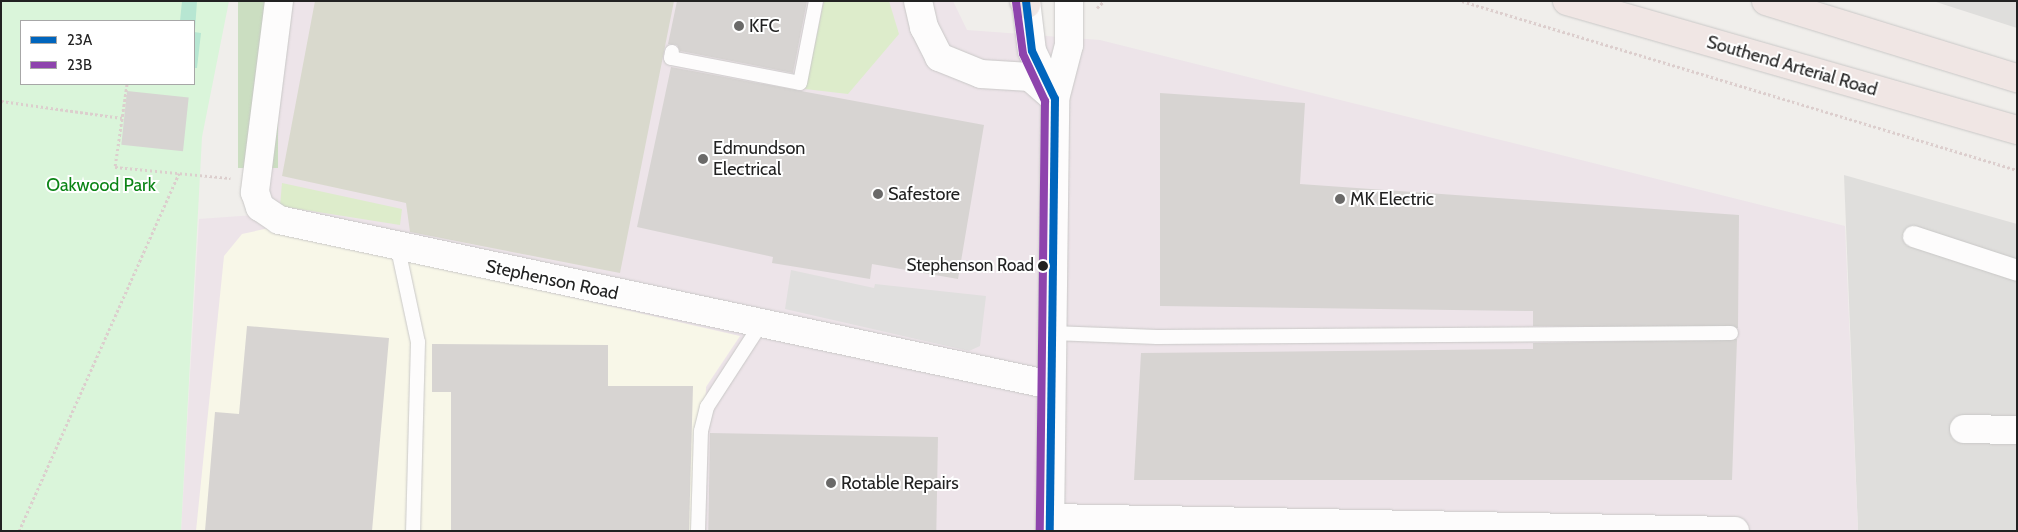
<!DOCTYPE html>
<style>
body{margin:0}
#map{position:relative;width:2018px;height:532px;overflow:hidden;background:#f0eeeb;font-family:Cabin,sans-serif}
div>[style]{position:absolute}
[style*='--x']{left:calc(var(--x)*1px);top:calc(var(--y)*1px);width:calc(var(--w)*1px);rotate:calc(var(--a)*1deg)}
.residential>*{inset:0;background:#dfdedc}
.industrial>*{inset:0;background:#ede4e9}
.education>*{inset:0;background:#f8f7e8}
.construction>*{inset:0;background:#d9d9cd}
.grass>*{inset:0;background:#ddeccb}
.forest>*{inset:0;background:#cbdec1;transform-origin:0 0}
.park>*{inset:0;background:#daf5da}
.pitch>*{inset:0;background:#b7e6d2}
.parking>*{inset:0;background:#e0dfde}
.building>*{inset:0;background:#d7d4d2;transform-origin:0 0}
.path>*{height:3px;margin-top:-1.5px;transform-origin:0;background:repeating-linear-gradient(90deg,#dccecd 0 2.5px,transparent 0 5px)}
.roads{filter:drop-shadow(0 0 1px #c9c8c7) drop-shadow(0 0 1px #c9c8c7)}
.service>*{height:14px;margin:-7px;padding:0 7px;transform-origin:7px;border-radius:7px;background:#fdfcfc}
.pedestrian>*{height:21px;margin:-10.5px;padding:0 10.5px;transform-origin:10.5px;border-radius:10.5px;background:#fdfcfc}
.minor>*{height:28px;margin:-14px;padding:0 14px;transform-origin:14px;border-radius:14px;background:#fdfcfc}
.tertiary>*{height:28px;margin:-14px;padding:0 14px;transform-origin:14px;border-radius:14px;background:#fdfcfc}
.trunk>*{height:28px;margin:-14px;padding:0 14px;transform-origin:14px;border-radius:14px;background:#f0e6e4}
.bus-1>*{height:8px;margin:-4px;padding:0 4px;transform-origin:4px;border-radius:4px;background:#0065bd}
.bus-2>*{height:8px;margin:-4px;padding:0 4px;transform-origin:4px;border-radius:4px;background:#8e44ad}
.dots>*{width:14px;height:14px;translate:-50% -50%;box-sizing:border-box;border:2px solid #fff;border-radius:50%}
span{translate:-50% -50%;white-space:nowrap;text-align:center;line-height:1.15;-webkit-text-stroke:4px #fff;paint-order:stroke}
.bus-label{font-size:17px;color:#222}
.right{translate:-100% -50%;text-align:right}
.poi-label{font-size:18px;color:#222}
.left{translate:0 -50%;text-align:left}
.street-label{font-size:18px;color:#222}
.park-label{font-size:18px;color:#0c8416}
.frame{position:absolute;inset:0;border:2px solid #222;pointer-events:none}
.legend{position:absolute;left:20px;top:20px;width:175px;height:65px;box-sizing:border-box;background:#fff;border:1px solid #a7a7a7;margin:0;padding:6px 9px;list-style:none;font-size:15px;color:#222}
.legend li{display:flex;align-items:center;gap:10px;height:25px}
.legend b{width:25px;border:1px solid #a7a7a7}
</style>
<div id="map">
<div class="residential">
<div style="clip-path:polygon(1933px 1px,2017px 1px,2017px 28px)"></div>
<div style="clip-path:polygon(1844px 175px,2017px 224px,2017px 531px,1858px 531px)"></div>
</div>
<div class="industrial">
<div style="clip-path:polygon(286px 1px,953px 1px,967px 30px,1100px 40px,1845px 226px,1858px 531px,181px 531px,199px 219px,255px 215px)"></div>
</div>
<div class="education">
<div style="clip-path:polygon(269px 228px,740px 336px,706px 387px,702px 531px,196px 531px,224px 256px,242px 234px)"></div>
</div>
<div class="construction">
<div style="clip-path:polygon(315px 1px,674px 1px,620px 273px,410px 232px,406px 203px,282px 176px)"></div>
</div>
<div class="grass">
<div style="clip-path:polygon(824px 1px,889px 1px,899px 34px,848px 94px,805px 89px)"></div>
<div style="clip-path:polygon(282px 183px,402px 209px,400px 225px,280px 206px)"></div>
</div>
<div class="forest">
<div style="left:238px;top:1px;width:40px;height:167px"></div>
</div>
<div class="park">
<div style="clip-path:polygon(evenodd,1px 1px,229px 1px,202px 137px,181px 531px,1px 531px,1px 1px,21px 21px,194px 21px,194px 84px,21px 84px,21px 21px)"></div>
</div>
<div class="pitch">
<div style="clip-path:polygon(182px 1px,197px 1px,195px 30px,194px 21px,180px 21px)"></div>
<div style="clip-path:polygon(194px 32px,201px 33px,197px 68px,194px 68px)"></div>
</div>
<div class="parking">
<div style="clip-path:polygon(791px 270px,874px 288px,875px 284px,986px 296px,980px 346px,969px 351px,785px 309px)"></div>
</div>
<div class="building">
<div style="clip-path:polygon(677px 1px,807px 1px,793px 73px,680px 51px,677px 45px,668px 44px)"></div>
<div style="clip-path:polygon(671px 67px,984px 125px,958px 279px,872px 264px,870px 279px,772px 263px,773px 257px,637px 227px)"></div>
<div style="left:127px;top:91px;width:62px;height:54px;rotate:6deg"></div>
<div style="clip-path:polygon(1160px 93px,1305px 103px,1300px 184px,1739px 215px,1738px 328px,1533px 326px,1533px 311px,1160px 306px)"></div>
<div style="clip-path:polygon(247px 326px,389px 338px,372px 531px,205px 531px,215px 412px,239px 414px)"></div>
<div style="clip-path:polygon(1737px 339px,1732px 480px,1134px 480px,1141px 353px,1533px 349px,1533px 343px)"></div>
<div style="clip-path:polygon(432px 344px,608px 345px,608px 386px,693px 386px,689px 531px,451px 531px,451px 392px,432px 392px)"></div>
<div style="left:710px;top:433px;width:228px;height:98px;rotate:1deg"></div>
</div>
<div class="path">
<div style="--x:1462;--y:1;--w:580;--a:16.94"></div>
<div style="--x:1097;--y:8;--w:10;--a:-45"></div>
<div style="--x:127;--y:84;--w:84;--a:98.2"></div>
<div style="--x:115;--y:167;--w:116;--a:5.5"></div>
<div style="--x:1;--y:101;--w:122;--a:8"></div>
<div style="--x:19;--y:531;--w:392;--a:-65.9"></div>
</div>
<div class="roads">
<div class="service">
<div style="--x:672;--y:52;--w:6;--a:99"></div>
<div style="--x:671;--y:58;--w:131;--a:11"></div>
<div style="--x:800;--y:83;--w:84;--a:-79"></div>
<div style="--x:398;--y:249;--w:95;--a:77.9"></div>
<div style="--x:418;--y:342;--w:189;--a:91.5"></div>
<div style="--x:1052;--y:333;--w:105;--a:2.2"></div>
<div style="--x:1157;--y:337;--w:574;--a:-0.4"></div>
<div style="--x:698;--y:531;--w:100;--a:-88.3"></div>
<div style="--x:701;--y:431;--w:25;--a:-76"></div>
<div style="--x:707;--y:407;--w:99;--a:-57"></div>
</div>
<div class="pedestrian">
<div style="--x:1913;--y:236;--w:109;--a:18.1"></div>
</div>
<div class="minor">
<div style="--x:279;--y:1;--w:193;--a:97.2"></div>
<div style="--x:255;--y:192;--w:16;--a:72"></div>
<div style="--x:260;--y:207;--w:23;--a:34"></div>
<div style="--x:279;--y:220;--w:789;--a:12.06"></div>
<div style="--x:918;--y:1;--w:27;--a:77"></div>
<div style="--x:924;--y:27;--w:34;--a:63"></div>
<div style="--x:939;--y:57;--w:45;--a:22"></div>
<div style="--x:981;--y:74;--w:49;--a:3.5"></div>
<div style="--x:1030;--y:77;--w:33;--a:41"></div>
<div style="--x:1964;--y:429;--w:53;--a:1.1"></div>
<div style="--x:1050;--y:518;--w:685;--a:1.09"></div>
</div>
<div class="tertiary">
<div style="--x:1026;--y:1;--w:50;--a:83.2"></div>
<div style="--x:1032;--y:51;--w:53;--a:64.4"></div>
<div style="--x:1050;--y:531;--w:432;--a:-89.3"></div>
<div style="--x:1055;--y:99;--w:56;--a:-75.5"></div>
<div style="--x:1069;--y:45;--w:44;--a:-90"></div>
</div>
<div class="trunk">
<div style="--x:1024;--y:1;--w:4;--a:56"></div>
<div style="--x:1567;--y:1;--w:468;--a:16"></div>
<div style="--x:1766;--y:1;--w:263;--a:17.1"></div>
</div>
</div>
<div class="bus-1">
<div style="--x:1026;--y:1;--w:50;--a:83.2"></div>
<div style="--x:1032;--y:51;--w:53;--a:64.4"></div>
<div style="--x:1055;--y:99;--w:432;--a:90.7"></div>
</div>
<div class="bus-2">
<div style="--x:1016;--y:2;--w:52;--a:82.3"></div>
<div style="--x:1023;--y:54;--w:52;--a:64.9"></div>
<div style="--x:1045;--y:101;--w:430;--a:90.7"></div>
</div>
<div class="dots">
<div style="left:739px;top:26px;background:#6a6968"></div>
<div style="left:703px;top:159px;background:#6a6968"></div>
<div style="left:878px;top:194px;background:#6a6968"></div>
<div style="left:1340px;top:199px;background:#6a6968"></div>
<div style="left:1043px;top:266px;background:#222"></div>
<div style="left:831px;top:483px;background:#6a6968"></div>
</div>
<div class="bus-label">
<span class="right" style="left:1034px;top:266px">Stephenson Road</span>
</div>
<div class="poi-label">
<span class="left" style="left:749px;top:26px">KFC</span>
<span class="left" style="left:713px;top:159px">Edmundson<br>Electrical</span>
<span class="left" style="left:888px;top:194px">Safestore</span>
<span class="left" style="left:1350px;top:199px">MK Electric</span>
<span class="left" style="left:841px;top:483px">Rotable Repairs</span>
</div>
<div class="street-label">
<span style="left:1792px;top:66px;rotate:16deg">Southend Arterial Road</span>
<span style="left:552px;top:280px;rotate:12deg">Stephenson Road</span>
</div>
<div class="park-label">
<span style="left:101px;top:185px">Oakwood Park</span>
</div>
<div class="frame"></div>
<ul class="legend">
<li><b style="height:6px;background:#0065bd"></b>23A</li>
<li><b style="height:6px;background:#8e44ad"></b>23B</li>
</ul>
</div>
